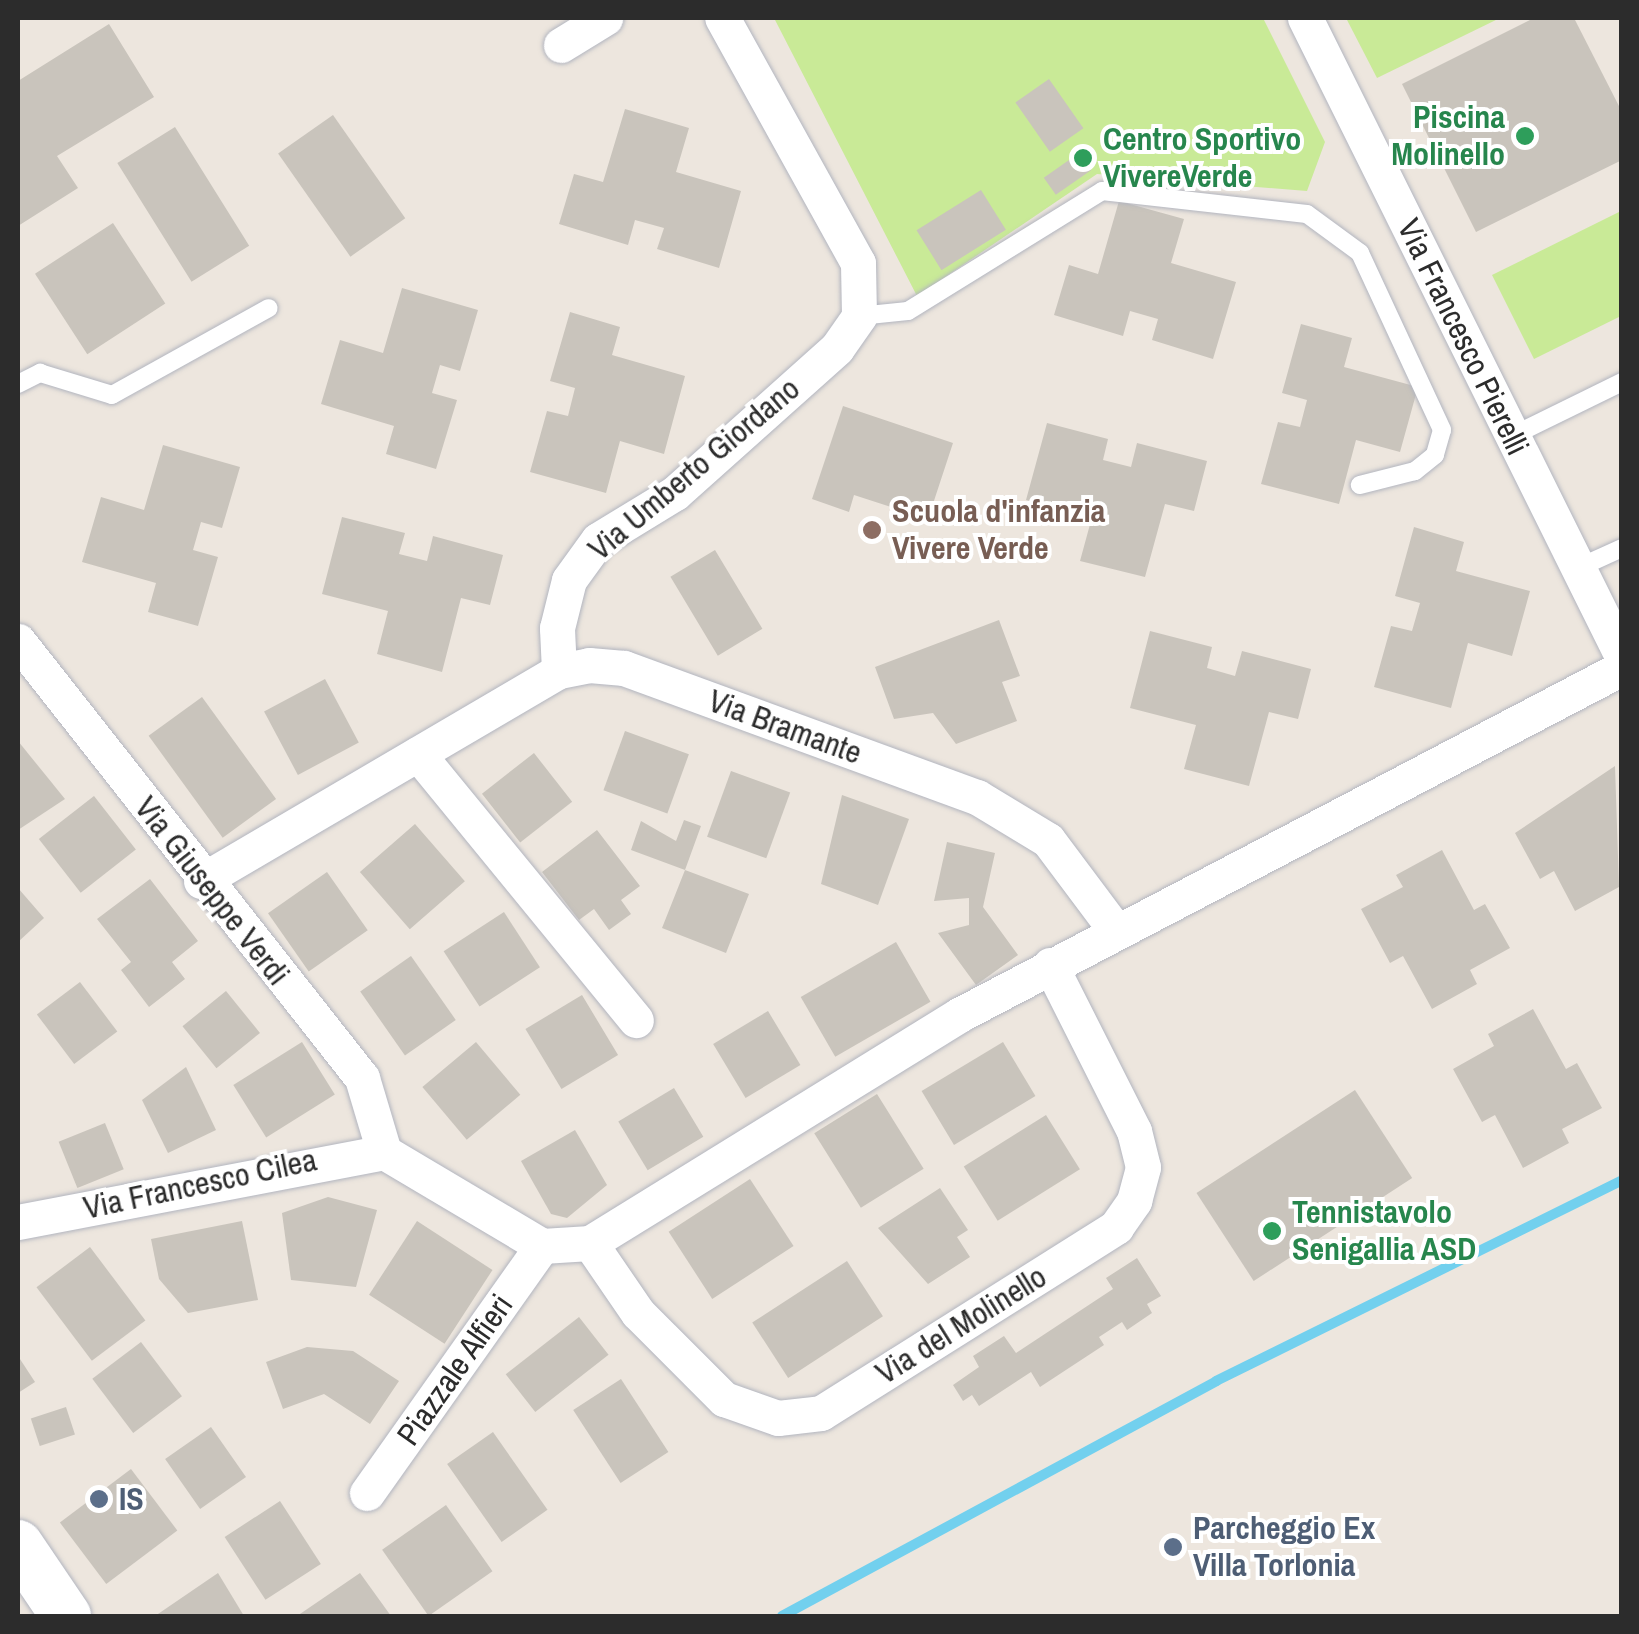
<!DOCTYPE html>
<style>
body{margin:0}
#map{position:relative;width:1639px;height:1634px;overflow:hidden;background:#ede6de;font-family:"Archivo Narrow",sans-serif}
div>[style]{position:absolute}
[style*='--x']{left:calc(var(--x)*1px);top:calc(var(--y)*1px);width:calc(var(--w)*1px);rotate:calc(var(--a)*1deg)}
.pitch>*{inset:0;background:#c9ea97}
.stream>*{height:10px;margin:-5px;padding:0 5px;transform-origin:5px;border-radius:5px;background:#72d0ee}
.building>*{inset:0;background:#c9c4bc;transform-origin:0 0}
.roads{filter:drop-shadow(0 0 2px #b2b5bf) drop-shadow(0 0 2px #b2b5bf)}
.lane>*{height:18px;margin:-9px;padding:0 9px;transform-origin:9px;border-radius:9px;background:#fff}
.street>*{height:35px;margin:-17.5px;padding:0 17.5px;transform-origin:17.5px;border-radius:17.5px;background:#fff}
.secondary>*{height:50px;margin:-25px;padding:0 25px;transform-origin:25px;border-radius:25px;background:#fff}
.dots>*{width:28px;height:28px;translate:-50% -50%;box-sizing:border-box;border:5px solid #fff;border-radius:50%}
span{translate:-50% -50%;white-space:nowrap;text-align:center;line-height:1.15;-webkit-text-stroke:8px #fff;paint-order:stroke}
.leisure-label{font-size:32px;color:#27864d;font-weight:700}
.right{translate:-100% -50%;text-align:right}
.left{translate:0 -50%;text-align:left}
.street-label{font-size:32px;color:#2c2c2c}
.education-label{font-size:32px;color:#785e54;font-weight:700}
.service-label{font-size:32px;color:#4e5e75;font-weight:700}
.frame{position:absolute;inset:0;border:20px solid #2c2c2c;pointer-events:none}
</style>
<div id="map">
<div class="pitch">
<div style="clip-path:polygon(774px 18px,1263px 18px,1325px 142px,1307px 191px,1097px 174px,917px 296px)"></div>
<div style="clip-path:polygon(1346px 18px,1500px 18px,1377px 78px)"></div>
<div style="clip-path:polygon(1621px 211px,1621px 316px,1534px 359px,1492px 275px)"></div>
</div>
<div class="stream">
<div style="--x:782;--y:1616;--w:494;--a:-28.4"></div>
<div style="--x:1216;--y:1381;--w:453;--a:-26.3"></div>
</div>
<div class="building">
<div style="clip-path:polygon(1534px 18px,1574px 18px,1622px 112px,1622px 160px,1476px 232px,1402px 84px)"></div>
<div style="clip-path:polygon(109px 24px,154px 97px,57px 156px,78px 188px,18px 226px,18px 81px)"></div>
<div style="left:1049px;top:79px;width:60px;height:41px;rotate:55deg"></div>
<div style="clip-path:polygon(625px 109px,689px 128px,676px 172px,741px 191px,719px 268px,657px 249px,664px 228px,635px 220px,628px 245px,559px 224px,574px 174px,603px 182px)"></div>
<div style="left:333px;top:115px;width:126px;height:67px;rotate:55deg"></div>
<div style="left:175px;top:127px;width:140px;height:68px;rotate:58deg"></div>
<div style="left:1079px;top:153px;width:21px;height:43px;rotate:55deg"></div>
<div style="left:981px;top:190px;width:47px;height:76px;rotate:58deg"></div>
<div style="clip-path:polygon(1119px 201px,1184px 219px,1171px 263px,1236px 282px,1213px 359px,1152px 340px,1158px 319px,1130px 311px,1123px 336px,1054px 315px,1069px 265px,1098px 274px)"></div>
<div style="left:113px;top:223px;width:96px;height:93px;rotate:57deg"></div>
<div style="clip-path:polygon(402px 288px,478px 310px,460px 371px,440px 365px,432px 393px,457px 400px,436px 469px,386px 454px,394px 426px,321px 404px,340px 340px,383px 353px)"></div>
<div style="clip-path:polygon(570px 312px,620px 327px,612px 355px,685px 376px,664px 454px,620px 441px,606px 493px,530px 472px,547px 411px,568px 416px,575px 388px,550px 381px)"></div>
<div style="clip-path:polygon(1301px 324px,1352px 338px,1344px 367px,1418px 387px,1400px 452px,1356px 440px,1339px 504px,1261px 484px,1278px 422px,1300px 427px,1307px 400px,1282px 393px)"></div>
<div style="clip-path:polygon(843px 406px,953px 443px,928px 519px,854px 495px,849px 512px,812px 499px)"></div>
<div style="clip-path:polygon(1047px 423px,1108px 439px,1103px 460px,1131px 467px,1137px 443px,1207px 461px,1194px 511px,1165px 504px,1145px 577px,1080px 561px,1092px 517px,1026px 500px)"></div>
<div style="clip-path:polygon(163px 445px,240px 467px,222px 528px,201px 522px,193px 550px,218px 557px,198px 626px,148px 612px,156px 583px,82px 562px,101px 497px,144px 510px)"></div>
<div style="clip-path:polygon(342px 517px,405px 533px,399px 554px,427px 561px,433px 536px,503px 555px,490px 605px,461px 598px,442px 672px,377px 654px,388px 611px,322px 594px)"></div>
<div style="clip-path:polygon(1414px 527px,1464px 542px,1456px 571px,1530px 591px,1512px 656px,1468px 643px,1451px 708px,1374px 687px,1391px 626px,1412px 631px,1420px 603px,1395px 596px)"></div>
<div style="left:715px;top:550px;width:92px;height:52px;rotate:59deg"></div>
<div style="clip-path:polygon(999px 620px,1020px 676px,1002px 682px,1017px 721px,956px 744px,933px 713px,894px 719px,875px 667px)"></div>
<div style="clip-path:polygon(1150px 631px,1212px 647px,1207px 668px,1235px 676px,1242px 651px,1311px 669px,1298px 719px,1269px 712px,1249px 786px,1184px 769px,1196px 725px,1130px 708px)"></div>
<div style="left:325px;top:679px;width:72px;height:69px;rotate:62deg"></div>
<div style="left:202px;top:697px;width:126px;height:66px;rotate:54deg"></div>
<div style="left:625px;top:731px;width:68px;height:63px;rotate:20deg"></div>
<div style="clip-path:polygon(18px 741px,65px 799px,18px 830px)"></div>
<div style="left:534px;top:753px;width:62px;height:66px;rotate:52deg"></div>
<div style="clip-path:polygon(1615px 766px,1619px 887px,1575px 911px,1554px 871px,1540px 879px,1515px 833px)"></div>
<div style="left:731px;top:771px;width:63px;height:70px;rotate:20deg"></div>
<div style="clip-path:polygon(842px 795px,909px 819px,878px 905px,821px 884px)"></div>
<div style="left:94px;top:796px;width:68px;height:70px;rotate:52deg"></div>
<div style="clip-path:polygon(684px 820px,701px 826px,685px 870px,749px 894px,726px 953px,662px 928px,685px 870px,631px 850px,641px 821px,676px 841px)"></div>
<div style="left:415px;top:824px;width:76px;height:73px;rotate:49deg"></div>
<div style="clip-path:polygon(597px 830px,640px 886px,621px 900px,631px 914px,609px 930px,594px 909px,579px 920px,542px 872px)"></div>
<div style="clip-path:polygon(947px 842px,995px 853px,983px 907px,1018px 955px,976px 985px,938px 933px,969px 925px,969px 898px,934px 901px)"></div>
<div style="clip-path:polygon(1442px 850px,1474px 910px,1485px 904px,1510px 948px,1470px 970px,1477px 984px,1432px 1009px,1403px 956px,1390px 963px,1361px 909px,1403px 887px,1396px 875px)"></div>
<div style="left:327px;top:872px;width:71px;height:72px;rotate:55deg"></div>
<div style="clip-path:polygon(150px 879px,198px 941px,172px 962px,185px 979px,149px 1007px,121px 970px,131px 962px,97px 919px)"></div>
<div style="clip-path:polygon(18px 888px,44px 918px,18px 942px)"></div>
<div style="left:504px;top:912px;width:66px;height:72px;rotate:57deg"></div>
<div style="left:896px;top:942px;width:69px;height:110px;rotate:60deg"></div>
<div style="left:411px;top:956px;width:78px;height:62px;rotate:55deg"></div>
<div style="left:80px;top:982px;width:62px;height:54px;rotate:53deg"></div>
<div style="left:226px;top:991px;width:54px;height:56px;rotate:51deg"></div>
<div style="left:582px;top:995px;width:70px;height:66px;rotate:59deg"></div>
<div style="clip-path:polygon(1533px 1009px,1566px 1069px,1577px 1063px,1602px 1108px,1562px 1129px,1569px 1143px,1523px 1168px,1495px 1115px,1482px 1122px,1453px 1069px,1494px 1046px,1488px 1034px)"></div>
<div style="left:768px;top:1011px;width:63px;height:64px;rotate:59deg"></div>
<div style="left:302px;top:1042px;width:62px;height:81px;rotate:58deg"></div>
<div style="left:476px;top:1042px;width:69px;height:70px;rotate:50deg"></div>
<div style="left:1003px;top:1042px;width:63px;height:95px;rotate:59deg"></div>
<div style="clip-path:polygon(186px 1067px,216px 1130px,168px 1153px,142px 1100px)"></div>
<div style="left:674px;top:1088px;width:57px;height:65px;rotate:59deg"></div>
<div style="left:1355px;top:1090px;width:105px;height:189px;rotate:57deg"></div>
<div style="left:877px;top:1094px;width:88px;height:74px;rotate:58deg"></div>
<div style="left:1046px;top:1115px;width:64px;height:97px;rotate:58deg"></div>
<div style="left:105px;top:1123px;width:50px;height:50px;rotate:68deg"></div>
<div style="clip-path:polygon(575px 1130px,607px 1185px,567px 1218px,551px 1214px,521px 1161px)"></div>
<div style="left:750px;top:1179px;width:80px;height:97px;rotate:57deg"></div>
<div style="clip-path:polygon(940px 1188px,968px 1230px,957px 1237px,970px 1257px,928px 1284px,878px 1228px)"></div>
<div style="clip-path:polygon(328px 1197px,377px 1210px,356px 1287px,291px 1280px,282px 1213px)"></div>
<div style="clip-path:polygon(242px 1221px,258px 1300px,188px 1313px,159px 1279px,151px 1239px)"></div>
<div style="left:417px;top:1221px;width:90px;height:88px;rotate:33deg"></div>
<div style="left:90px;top:1247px;width:92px;height:67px;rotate:53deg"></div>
<div style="clip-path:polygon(1137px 1258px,1161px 1296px,1147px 1304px,1152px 1313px,1127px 1330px,1122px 1322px,1099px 1337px,1104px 1345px,1040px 1387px,1031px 1372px,979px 1406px,972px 1395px,963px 1401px,953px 1385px,979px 1367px,973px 1356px,1004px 1336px,1016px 1353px,1113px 1289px,1106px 1278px)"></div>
<div style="left:847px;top:1261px;width:66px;height:113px;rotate:57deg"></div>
<div style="left:579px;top:1317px;width:48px;height:93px;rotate:52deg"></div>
<div style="left:141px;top:1342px;width:68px;height:61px;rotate:53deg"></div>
<div style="clip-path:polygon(307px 1347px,353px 1351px,399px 1381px,370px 1424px,324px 1394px,283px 1409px,266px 1362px)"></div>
<div style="clip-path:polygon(18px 1356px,35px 1382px,18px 1393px)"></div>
<div style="left:621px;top:1379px;width:87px;height:57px;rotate:57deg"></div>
<div style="left:66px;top:1407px;width:29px;height:37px;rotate:72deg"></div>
<div style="left:211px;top:1427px;width:61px;height:56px;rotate:55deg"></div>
<div style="left:493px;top:1432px;width:95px;height:56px;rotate:55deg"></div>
<div style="left:131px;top:1469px;width:77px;height:89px;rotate:53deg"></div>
<div style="left:280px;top:1501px;width:75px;height:66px;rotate:57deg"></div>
<div style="left:446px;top:1505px;width:81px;height:78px;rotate:55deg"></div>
<div style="clip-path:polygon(218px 1573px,244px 1616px,155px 1616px)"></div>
<div style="clip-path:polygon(360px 1573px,391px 1616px,297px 1616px)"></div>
</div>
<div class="roads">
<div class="lane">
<div style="--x:859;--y:316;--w:49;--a:-5.8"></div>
<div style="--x:908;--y:311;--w:228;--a:-31.7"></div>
<div style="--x:1102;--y:191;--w:206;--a:6.4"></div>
<div style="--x:1307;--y:214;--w:66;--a:36.3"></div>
<div style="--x:1360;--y:253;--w:195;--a:65.1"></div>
<div style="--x:1442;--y:430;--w:26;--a:106"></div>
<div style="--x:1435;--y:455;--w:26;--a:141"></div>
<div style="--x:1415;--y:471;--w:57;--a:165.7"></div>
<div style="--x:18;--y:384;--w:25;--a:-27"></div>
<div style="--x:40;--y:373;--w:75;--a:17"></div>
<div style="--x:112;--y:395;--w:179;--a:-29"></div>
<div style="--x:1512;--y:436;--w:123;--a:-26.1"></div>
<div style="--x:1578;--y:568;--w:48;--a:-24.4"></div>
</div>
<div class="street">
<div style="--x:1305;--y:18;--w:712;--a:63.58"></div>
<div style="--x:561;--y:45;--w:52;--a:-31.5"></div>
<div style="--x:18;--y:641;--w:556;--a:51.79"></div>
<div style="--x:362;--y:1078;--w:77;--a:73.4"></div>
<div style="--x:559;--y:671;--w:43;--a:-92.7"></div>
<div style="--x:557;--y:628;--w:49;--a:-76"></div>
<div style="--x:569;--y:580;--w:49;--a:-54.1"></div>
<div style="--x:598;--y:540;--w:90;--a:-31.4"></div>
<div style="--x:675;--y:493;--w:217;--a:-41.8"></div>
<div style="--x:837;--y:348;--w:39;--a:-55"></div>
<div style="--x:859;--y:316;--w:53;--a:-91.1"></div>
<div style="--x:858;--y:263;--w:280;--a:-119"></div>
<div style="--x:418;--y:754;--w:344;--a:50.7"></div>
<div style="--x:201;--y:881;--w:415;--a:-30.4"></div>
<div style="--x:559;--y:671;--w:31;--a:-11"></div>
<div style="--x:589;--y:665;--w:35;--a:5"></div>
<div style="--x:624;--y:668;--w:376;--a:20.1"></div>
<div style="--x:977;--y:797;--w:83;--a:31.2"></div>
<div style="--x:1048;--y:840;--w:114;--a:53.2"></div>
<div style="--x:384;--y:1152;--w:184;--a:30.7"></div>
<div style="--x:542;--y:1246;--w:48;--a:-3.6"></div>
<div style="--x:590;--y:1243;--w:434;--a:-31.7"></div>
<div style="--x:959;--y:1015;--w:748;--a:-27.63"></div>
<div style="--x:18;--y:1222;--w:373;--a:-10.8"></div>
<div style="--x:590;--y:1243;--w:85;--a:55.6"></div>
<div style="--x:638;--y:1313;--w:122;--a:45"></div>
<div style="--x:724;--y:1399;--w:57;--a:19.4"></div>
<div style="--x:778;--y:1418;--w:43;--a:-6.6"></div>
<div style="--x:821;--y:1413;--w:349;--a:-32.2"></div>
<div style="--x:1116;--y:1227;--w:32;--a:-55"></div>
<div style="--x:1134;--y:1201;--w:35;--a:-75"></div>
<div style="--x:1143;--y:1167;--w:37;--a:-104"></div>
<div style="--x:1134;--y:1131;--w:186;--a:-116.8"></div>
<div style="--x:367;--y:1493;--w:303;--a:-54.7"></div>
</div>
<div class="secondary">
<div style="--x:18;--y:1545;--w:86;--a:55.9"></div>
</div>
</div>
<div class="dots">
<div style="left:1525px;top:136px;background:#2e9e5b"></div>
<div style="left:1083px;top:158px;background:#2e9e5b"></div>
<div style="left:872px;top:530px;background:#8d6e63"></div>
<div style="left:1272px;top:1231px;background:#2e9e5b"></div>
<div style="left:99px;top:1499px;background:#5c6f8a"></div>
<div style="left:1173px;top:1547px;background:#5c6f8a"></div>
</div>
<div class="leisure-label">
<span class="right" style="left:1505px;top:136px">Piscina<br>Molinello</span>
<span class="left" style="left:1103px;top:158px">Centro Sportivo<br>VivereVerde</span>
<span class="left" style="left:1292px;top:1231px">Tennistavolo<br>Senigallia ASD</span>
</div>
<div class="street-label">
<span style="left:1463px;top:337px;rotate:64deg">Via Francesco Pierelli</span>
<span style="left:694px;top:469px;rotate:-40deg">Via Umberto Giordano</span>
<span style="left:785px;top:727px;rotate:20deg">Via Bramante</span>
<span style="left:212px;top:891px;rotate:52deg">Via Giuseppe Verdi</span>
<span style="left:200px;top:1184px;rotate:-12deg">Via Francesco Cilea</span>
<span style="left:961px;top:1325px;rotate:-32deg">Via del Molinello</span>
<span style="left:455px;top:1370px;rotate:-55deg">Piazzale Alfieri</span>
</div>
<div class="education-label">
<span class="left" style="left:892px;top:530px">Scuola d'infanzia<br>Vivere Verde</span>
</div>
<div class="service-label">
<span class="left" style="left:119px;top:1499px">IS</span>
<span class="left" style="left:1193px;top:1547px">Parcheggio Ex<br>Villa Torlonia</span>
</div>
<div class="frame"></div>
</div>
